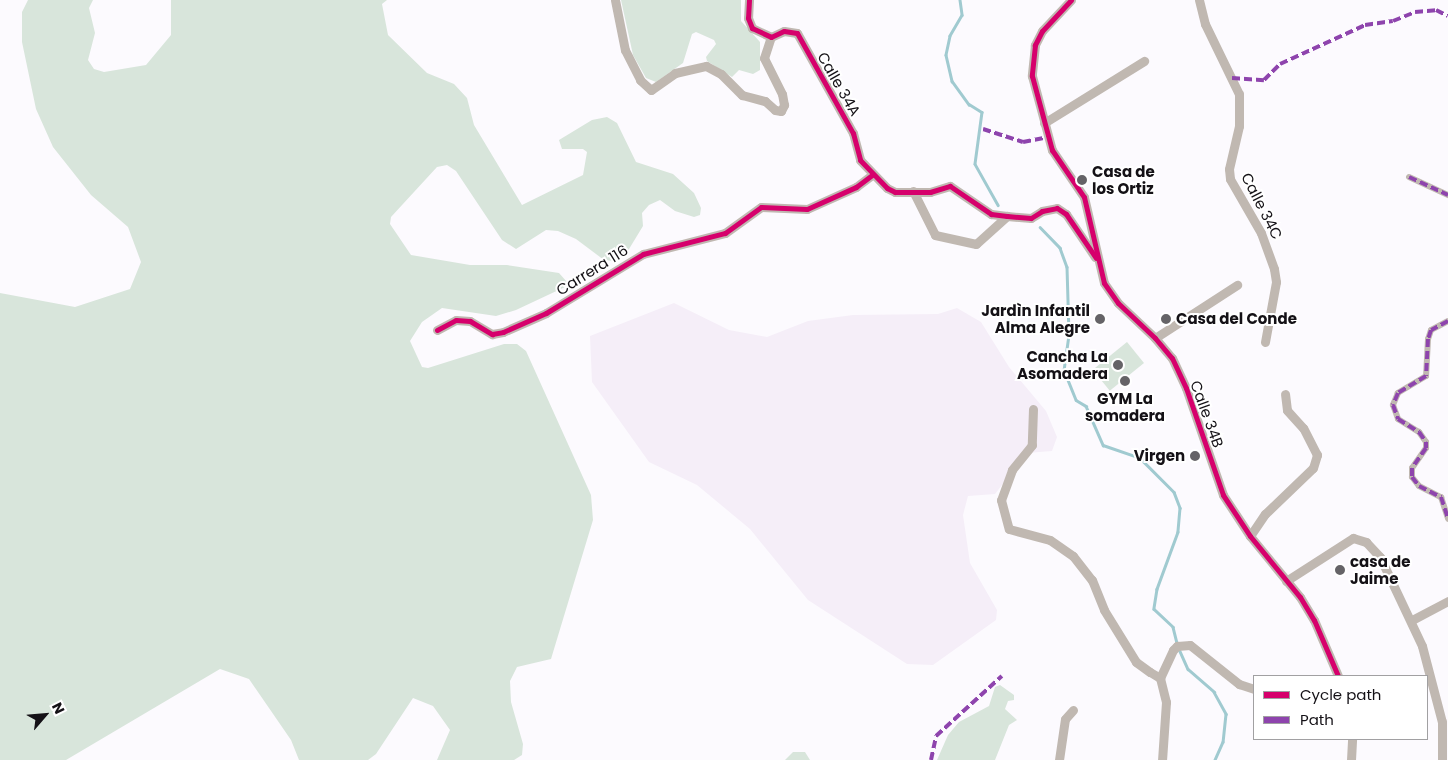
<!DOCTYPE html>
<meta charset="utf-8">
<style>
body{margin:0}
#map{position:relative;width:1448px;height:760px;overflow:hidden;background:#fcfafe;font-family:Poppins,sans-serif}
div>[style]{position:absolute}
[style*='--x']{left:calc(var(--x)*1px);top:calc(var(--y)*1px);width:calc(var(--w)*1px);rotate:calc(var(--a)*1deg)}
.built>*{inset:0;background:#f5eef8}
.green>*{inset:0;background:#d8e5db;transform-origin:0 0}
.stream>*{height:2.5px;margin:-1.25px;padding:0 1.25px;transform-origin:1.25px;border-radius:1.25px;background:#a0cad0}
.pedestrian>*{height:6px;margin:-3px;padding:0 3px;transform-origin:3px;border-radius:3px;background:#c0b8b1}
.minor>*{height:9px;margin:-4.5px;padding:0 4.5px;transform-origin:4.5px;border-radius:4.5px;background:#c0b8b1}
.quiet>*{height:4px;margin-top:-2px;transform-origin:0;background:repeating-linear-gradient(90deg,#8e44ad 0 8px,transparent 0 12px)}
.cycleway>*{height:5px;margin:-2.5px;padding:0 2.5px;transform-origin:2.5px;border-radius:2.5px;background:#d6006c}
.dots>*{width:14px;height:14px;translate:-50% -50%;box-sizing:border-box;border:2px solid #fff;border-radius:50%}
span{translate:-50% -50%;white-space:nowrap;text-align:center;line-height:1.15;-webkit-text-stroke:4px #fff;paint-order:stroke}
.street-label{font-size:15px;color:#141116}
.poi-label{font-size:15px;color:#141116;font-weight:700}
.left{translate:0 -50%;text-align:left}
.right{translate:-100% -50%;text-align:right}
.legend{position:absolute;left:1253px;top:675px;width:175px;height:65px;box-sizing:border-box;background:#fff;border:1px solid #a1a0a2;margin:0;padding:6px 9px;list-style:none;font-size:15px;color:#141116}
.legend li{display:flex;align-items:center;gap:10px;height:25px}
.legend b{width:25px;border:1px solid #a1a0a2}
.north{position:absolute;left:20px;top:690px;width:50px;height:50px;-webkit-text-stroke:4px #fff;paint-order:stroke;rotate:63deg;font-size:14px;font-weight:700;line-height:20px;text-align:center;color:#141116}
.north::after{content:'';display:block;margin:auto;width:18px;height:22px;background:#141116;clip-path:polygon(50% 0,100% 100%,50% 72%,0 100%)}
</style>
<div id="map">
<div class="built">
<div style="clip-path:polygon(674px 303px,729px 330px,767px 337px,808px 321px,853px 315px,938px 314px,957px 308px,981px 322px,1009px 367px,1046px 411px,1057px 437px,1052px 451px,1027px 453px,995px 494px,968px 496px,963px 515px,970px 563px,997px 610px,996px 620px,933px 665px,907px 664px,808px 600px,750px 529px,697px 485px,649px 462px,592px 382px,590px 336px)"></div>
</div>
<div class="green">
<div style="clip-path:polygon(28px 0,93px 0,89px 8px,95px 33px,88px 60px,94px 69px,104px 72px,146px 65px,171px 35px,171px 0,387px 0,382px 4px,388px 35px,427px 73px,454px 84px,467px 98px,474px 125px,522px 205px,583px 175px,587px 152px,583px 149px,562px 149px,559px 140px,592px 120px,607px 117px,617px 123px,636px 162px,673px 174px,694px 193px,701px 208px,700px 215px,694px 217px,675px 211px,660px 200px,649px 205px,642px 213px,643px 226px,626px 254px,613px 261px,604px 260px,576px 239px,558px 231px,546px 230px,516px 249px,502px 240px,456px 171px,447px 165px,437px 167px,391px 217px,390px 224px,411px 255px,470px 265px,507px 265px,559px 273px,567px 282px,565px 287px,516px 310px,496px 316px,442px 308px,422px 322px,410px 341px,422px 367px,428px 368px,504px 344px,517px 344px,526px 351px,591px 495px,593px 520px,551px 659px,517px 667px,510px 681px,511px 702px,523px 744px,522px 755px,514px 760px,437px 760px,450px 730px,433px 706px,413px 698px,376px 754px,368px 760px,299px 760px,291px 740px,249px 679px,220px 669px,66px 760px,0 760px,0 293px,75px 307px,130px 289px,141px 262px,128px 227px,91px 195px,53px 147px,36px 109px,22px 42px,22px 12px)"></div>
<div style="clip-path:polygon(621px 0,741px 0,741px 21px,760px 42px,760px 70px,753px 74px,739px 70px,732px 77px,707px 61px,706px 57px,716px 44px,714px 40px,696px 32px,692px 34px,683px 63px,656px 82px,646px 78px,633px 55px)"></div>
<div style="left:1127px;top:342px;width:27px;height:44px;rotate:51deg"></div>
<div style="clip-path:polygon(1000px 685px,1014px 695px,1014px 700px,1008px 701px,1005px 709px,1017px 720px,1009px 725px,995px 760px,937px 760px,948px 735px,959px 722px,989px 706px,995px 687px)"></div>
<div style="clip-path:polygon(793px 752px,805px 752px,810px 760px,785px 760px)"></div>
</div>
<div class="stream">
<div style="--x:960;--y:0;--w:15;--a:82"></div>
<div style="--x:962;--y:15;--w:24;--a:120"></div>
<div style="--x:950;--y:36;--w:19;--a:102"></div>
<div style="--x:946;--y:55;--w:27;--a:77"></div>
<div style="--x:952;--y:81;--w:29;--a:54"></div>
<div style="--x:969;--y:104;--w:15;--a:32"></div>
<div style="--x:982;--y:112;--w:52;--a:97.7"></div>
<div style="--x:975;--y:164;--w:47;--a:60.7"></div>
<div style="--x:1040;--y:227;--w:29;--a:46"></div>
<div style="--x:1060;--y:248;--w:20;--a:70"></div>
<div style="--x:1067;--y:267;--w:68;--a:88.3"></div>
<div style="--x:1069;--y:335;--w:35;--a:98"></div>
<div style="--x:1064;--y:370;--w:32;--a:68"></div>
<div style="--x:1076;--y:400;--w:12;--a:31"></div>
<div style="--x:1086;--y:406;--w:43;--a:66.4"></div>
<div style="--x:1103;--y:445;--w:39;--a:19"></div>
<div style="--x:1140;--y:458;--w:48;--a:45"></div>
<div style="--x:1174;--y:492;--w:17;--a:69"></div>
<div style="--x:1180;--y:508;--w:24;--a:95"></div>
<div style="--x:1178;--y:532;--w:61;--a:110.2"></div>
<div style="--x:1157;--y:589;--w:20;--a:99"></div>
<div style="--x:1154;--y:609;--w:26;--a:43"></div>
<div style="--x:1173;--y:627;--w:16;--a:76"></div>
<div style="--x:1179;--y:649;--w:22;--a:66"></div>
<div style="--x:1188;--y:669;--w:35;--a:41"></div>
<div style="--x:1214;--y:692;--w:25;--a:61"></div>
<div style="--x:1226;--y:714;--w:28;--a:96"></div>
<div style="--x:1223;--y:742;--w:20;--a:114"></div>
</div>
<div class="pedestrian">
<div style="--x:1409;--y:177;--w:43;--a:24.8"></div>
<div style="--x:1448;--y:321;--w:19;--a:152"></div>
<div style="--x:1431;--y:330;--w:9;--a:108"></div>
<div style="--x:1428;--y:339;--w:37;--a:93"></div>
<div style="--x:1426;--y:376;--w:33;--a:149"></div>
<div style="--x:1398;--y:393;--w:13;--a:113"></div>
<div style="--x:1393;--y:405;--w:15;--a:70"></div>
<div style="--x:1398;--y:419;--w:25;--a:32"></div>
<div style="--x:1419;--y:432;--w:12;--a:55"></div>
<div style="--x:1426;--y:442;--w:6;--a:90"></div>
<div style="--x:1426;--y:448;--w:24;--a:125"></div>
<div style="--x:1412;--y:468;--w:9;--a:90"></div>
<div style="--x:1412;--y:477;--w:11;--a:52"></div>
<div style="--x:1419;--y:486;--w:25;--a:27"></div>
<div style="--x:1441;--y:497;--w:23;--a:72"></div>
</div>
<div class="minor">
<div style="--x:615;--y:0;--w:51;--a:78.7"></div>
<div style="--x:625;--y:50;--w:34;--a:63"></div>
<div style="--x:640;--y:80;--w:15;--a:42"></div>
<div style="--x:651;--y:90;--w:29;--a:-35"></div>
<div style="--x:675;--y:73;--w:32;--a:-13"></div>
<div style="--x:706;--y:66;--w:17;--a:28"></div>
<div style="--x:721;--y:74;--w:30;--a:45"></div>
<div style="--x:742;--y:95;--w:24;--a:15"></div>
<div style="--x:765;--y:101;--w:13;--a:42"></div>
<div style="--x:775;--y:110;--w:6;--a:9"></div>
<div style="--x:781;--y:111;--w:7;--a:-63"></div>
<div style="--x:784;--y:105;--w:11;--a:-100"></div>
<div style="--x:782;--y:94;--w:40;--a:-116.6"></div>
<div style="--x:764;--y:58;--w:22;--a:-72"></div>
<div style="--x:749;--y:0;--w:18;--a:93"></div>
<div style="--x:748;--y:18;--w:11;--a:68"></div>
<div style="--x:752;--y:28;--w:21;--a:25"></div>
<div style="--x:771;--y:37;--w:14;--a:-25"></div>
<div style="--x:784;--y:31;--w:13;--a:9"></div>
<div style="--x:797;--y:33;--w:115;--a:60.8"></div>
<div style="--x:853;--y:133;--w:28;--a:75"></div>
<div style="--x:860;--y:160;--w:39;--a:46"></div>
<div style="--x:887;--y:188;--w:9;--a:27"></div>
<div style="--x:895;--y:192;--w:35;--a:0"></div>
<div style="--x:930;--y:192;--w:21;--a:-17"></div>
<div style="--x:950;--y:186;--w:50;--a:34.3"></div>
<div style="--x:991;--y:214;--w:16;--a:7"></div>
<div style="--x:1007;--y:216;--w:24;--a:5"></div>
<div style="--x:1031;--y:218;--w:13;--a:-32"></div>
<div style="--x:1042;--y:211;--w:15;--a:-11"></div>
<div style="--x:1057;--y:208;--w:11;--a:34"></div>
<div style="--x:1066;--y:214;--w:52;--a:56"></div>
<div style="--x:1071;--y:0;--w:42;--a:133.1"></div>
<div style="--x:1042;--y:31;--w:16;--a:117"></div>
<div style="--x:1035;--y:45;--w:31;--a:96"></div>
<div style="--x:1032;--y:76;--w:77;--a:74.9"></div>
<div style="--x:1052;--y:150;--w:57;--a:55.8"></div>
<div style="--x:1084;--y:197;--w:88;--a:76.9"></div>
<div style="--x:1104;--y:283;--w:24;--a:55"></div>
<div style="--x:1118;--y:303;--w:51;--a:43.4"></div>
<div style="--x:1155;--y:338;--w:26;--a:50"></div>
<div style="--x:1172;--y:358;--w:33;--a:65"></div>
<div style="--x:1186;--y:388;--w:113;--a:70.9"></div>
<div style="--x:1223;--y:495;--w:49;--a:56.6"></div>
<div style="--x:1250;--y:536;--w:79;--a:50.7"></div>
<div style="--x:1300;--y:597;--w:27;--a:59"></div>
<div style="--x:1314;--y:620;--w:61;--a:66.8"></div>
<div style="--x:1199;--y:0;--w:25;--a:76"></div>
<div style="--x:1205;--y:24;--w:78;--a:64.1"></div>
<div style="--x:1239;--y:94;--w:32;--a:90"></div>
<div style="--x:1239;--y:126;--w:44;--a:103.1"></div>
<div style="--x:1229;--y:169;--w:10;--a:84"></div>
<div style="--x:1230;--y:179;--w:62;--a:60.1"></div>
<div style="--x:1261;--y:233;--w:38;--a:70"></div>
<div style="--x:1274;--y:269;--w:13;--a:81"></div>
<div style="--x:1276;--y:282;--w:61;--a:100.4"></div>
<div style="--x:1044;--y:123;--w:118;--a:-31.8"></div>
<div style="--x:913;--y:191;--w:49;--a:63.4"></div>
<div style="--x:935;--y:235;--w:42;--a:12.4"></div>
<div style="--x:976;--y:244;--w:42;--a:-42.1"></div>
<div style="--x:437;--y:330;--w:21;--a:-28"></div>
<div style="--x:456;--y:320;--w:14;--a:4"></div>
<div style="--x:470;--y:321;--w:26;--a:31"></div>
<div style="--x:492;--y:334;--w:11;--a:-10"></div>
<div style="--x:503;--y:332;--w:47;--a:-23.8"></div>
<div style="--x:546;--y:313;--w:114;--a:-31.3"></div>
<div style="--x:643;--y:254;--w:85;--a:-14.4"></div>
<div style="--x:725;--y:233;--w:44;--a:-35.8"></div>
<div style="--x:761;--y:207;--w:46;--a:2.5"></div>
<div style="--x:807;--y:209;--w:54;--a:-24.2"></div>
<div style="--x:856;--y:187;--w:20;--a:-37"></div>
<div style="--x:1155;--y:338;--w:98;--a:-32.9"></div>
<div style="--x:1033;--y:409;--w:36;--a:92"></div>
<div style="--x:1032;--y:445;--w:32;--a:129"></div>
<div style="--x:1012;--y:470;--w:32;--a:110"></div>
<div style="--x:1001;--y:500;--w:30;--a:75"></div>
<div style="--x:1009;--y:529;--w:42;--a:15"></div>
<div style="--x:1050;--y:540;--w:28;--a:35"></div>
<div style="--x:1073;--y:556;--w:31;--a:52"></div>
<div style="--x:1092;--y:580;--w:32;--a:68"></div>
<div style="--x:1104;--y:610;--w:61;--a:58.4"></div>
<div style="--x:1136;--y:662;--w:17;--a:36"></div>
<div style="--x:1150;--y:672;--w:12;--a:31"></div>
<div style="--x:1160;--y:678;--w:31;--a:-65"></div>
<div style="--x:1173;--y:650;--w:6;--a:-45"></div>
<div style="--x:1177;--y:646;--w:13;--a:-4"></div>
<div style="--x:1190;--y:645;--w:63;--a:38.5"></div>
<div style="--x:1239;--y:684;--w:16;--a:18"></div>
<div style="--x:1250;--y:536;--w:27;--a:-56"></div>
<div style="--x:1265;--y:514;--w:66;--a:-43.8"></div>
<div style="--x:1313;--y:468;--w:14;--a:-73"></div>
<div style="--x:1317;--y:455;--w:30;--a:-117"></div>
<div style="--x:1303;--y:428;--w:24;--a:-132"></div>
<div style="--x:1287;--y:410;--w:16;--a:-97"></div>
<div style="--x:1286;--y:581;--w:80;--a:-32.7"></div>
<div style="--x:1353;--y:538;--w:14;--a:17"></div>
<div style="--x:1366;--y:542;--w:21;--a:47"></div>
<div style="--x:1380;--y:557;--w:98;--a:64.7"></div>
<div style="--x:1422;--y:646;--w:79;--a:75.3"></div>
<div style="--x:1442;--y:722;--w:38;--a:90"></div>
<div style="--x:1412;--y:620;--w:41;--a:-27.8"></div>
<div style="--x:1160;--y:678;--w:25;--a:76"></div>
<div style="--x:1166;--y:702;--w:58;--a:93.9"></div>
<div style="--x:1059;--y:760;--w:41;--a:-81.7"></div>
<div style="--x:1065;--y:719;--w:12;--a:-48"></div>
<div style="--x:1351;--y:760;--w:21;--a:-87"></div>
</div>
<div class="quiet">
<div style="--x:1232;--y:78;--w:32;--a:4"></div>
<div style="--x:1264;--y:80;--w:23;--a:-45"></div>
<div style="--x:1280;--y:64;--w:94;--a:-24.6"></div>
<div style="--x:1365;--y:25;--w:28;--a:-8"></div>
<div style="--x:1393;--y:21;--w:24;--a:-22"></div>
<div style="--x:1415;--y:12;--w:21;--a:-5"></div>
<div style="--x:1436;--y:10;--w:13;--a:27"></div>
<div style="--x:983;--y:129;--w:42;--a:18"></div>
<div style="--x:1023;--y:142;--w:25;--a:-11"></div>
<div style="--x:1409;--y:177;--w:43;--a:24.8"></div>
<div style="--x:1448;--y:321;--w:19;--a:152"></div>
<div style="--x:1431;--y:330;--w:9;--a:108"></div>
<div style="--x:1428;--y:339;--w:37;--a:93"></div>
<div style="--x:1426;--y:376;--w:33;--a:149"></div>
<div style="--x:1398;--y:393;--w:13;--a:113"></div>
<div style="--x:1393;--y:405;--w:15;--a:70"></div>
<div style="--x:1398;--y:419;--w:25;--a:32"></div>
<div style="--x:1419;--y:432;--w:12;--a:55"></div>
<div style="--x:1426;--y:442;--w:6;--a:90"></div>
<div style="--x:1426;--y:448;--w:24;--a:125"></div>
<div style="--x:1412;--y:468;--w:9;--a:90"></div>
<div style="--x:1412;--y:477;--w:11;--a:52"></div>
<div style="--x:1419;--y:486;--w:25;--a:27"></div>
<div style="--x:1441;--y:497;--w:23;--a:72"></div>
<div style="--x:931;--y:760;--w:25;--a:-78"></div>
<div style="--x:936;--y:736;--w:89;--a:-42.3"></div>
</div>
<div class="cycleway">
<div style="--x:749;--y:0;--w:18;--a:93"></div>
<div style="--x:748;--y:18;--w:11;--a:68"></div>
<div style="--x:752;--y:28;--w:21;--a:25"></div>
<div style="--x:771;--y:37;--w:14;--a:-25"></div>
<div style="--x:784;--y:31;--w:13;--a:9"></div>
<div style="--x:797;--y:33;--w:115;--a:60.8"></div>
<div style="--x:853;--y:133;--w:28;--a:75"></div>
<div style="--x:860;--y:160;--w:39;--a:46"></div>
<div style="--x:887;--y:188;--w:9;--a:27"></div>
<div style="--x:895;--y:192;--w:35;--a:0"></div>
<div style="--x:930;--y:192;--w:21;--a:-17"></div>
<div style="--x:950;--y:186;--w:50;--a:34.3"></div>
<div style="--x:991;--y:214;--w:16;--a:7"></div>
<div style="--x:1007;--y:216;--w:24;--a:5"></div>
<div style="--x:1031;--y:218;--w:13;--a:-32"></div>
<div style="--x:1042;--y:211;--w:15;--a:-11"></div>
<div style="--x:1057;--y:208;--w:11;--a:34"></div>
<div style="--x:1066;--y:214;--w:53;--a:55.7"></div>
<div style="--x:1071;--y:0;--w:42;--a:133.1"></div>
<div style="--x:1042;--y:31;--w:16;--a:117"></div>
<div style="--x:1035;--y:45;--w:31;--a:96"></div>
<div style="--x:1032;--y:76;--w:77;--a:74.9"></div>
<div style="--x:1052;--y:150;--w:57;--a:55.8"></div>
<div style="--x:1084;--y:197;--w:88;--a:76.9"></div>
<div style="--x:1104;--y:283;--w:24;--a:55"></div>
<div style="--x:1118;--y:303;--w:51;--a:43.4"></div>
<div style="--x:1155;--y:338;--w:26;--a:50"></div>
<div style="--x:1172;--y:358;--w:33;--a:65"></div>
<div style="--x:1186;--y:388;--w:113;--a:70.9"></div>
<div style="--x:1223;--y:495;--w:49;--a:56.6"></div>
<div style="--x:1250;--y:536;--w:79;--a:50.7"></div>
<div style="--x:1300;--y:597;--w:27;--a:59"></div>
<div style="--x:1314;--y:620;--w:61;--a:66.8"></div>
<div style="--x:437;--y:330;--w:21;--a:-28"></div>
<div style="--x:456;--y:320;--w:14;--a:4"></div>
<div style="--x:470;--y:321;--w:26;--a:31"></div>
<div style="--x:492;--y:334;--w:11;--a:-10"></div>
<div style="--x:503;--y:332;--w:47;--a:-23.8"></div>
<div style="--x:546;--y:313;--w:114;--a:-31.3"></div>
<div style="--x:643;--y:254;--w:85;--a:-14.4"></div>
<div style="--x:725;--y:233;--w:44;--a:-35.8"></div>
<div style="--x:761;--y:207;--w:46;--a:2.5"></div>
<div style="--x:807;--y:209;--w:54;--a:-24.2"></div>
<div style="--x:856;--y:187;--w:20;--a:-37"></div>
</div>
<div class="dots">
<div style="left:1082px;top:180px;background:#656367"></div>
<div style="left:1100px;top:319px;background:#656367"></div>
<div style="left:1166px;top:319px;background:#656367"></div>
<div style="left:1118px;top:365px;background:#656367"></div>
<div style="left:1125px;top:381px;background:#656367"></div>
<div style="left:1195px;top:456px;background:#656367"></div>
<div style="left:1340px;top:570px;background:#656367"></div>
</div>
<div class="street-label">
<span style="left:839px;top:84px;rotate:60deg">Calle 34A</span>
<span style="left:1262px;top:206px;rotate:63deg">Calle 34C</span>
<span style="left:592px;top:270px;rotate:-32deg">Carrera 116</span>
<span style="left:1207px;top:414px;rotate:70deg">Calle 34B</span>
</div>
<div class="poi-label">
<span class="left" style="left:1092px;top:180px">Casa de<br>los Ortiz</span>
<span class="right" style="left:1090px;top:319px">Jardìn Infantil<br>Alma Alegre</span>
<span class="left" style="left:1176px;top:319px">Casa del Conde</span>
<span class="right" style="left:1108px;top:365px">Cancha La<br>Asomadera</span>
<span style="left:1125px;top:407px">GYM La<br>somadera</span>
<span class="right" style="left:1185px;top:456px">Virgen</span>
<span class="left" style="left:1350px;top:570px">casa de<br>Jaime</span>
</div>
<ul class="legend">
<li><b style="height:6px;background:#d6006c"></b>Cycle path</li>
<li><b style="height:6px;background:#8e44ad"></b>Path</li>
</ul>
<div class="north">N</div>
</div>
